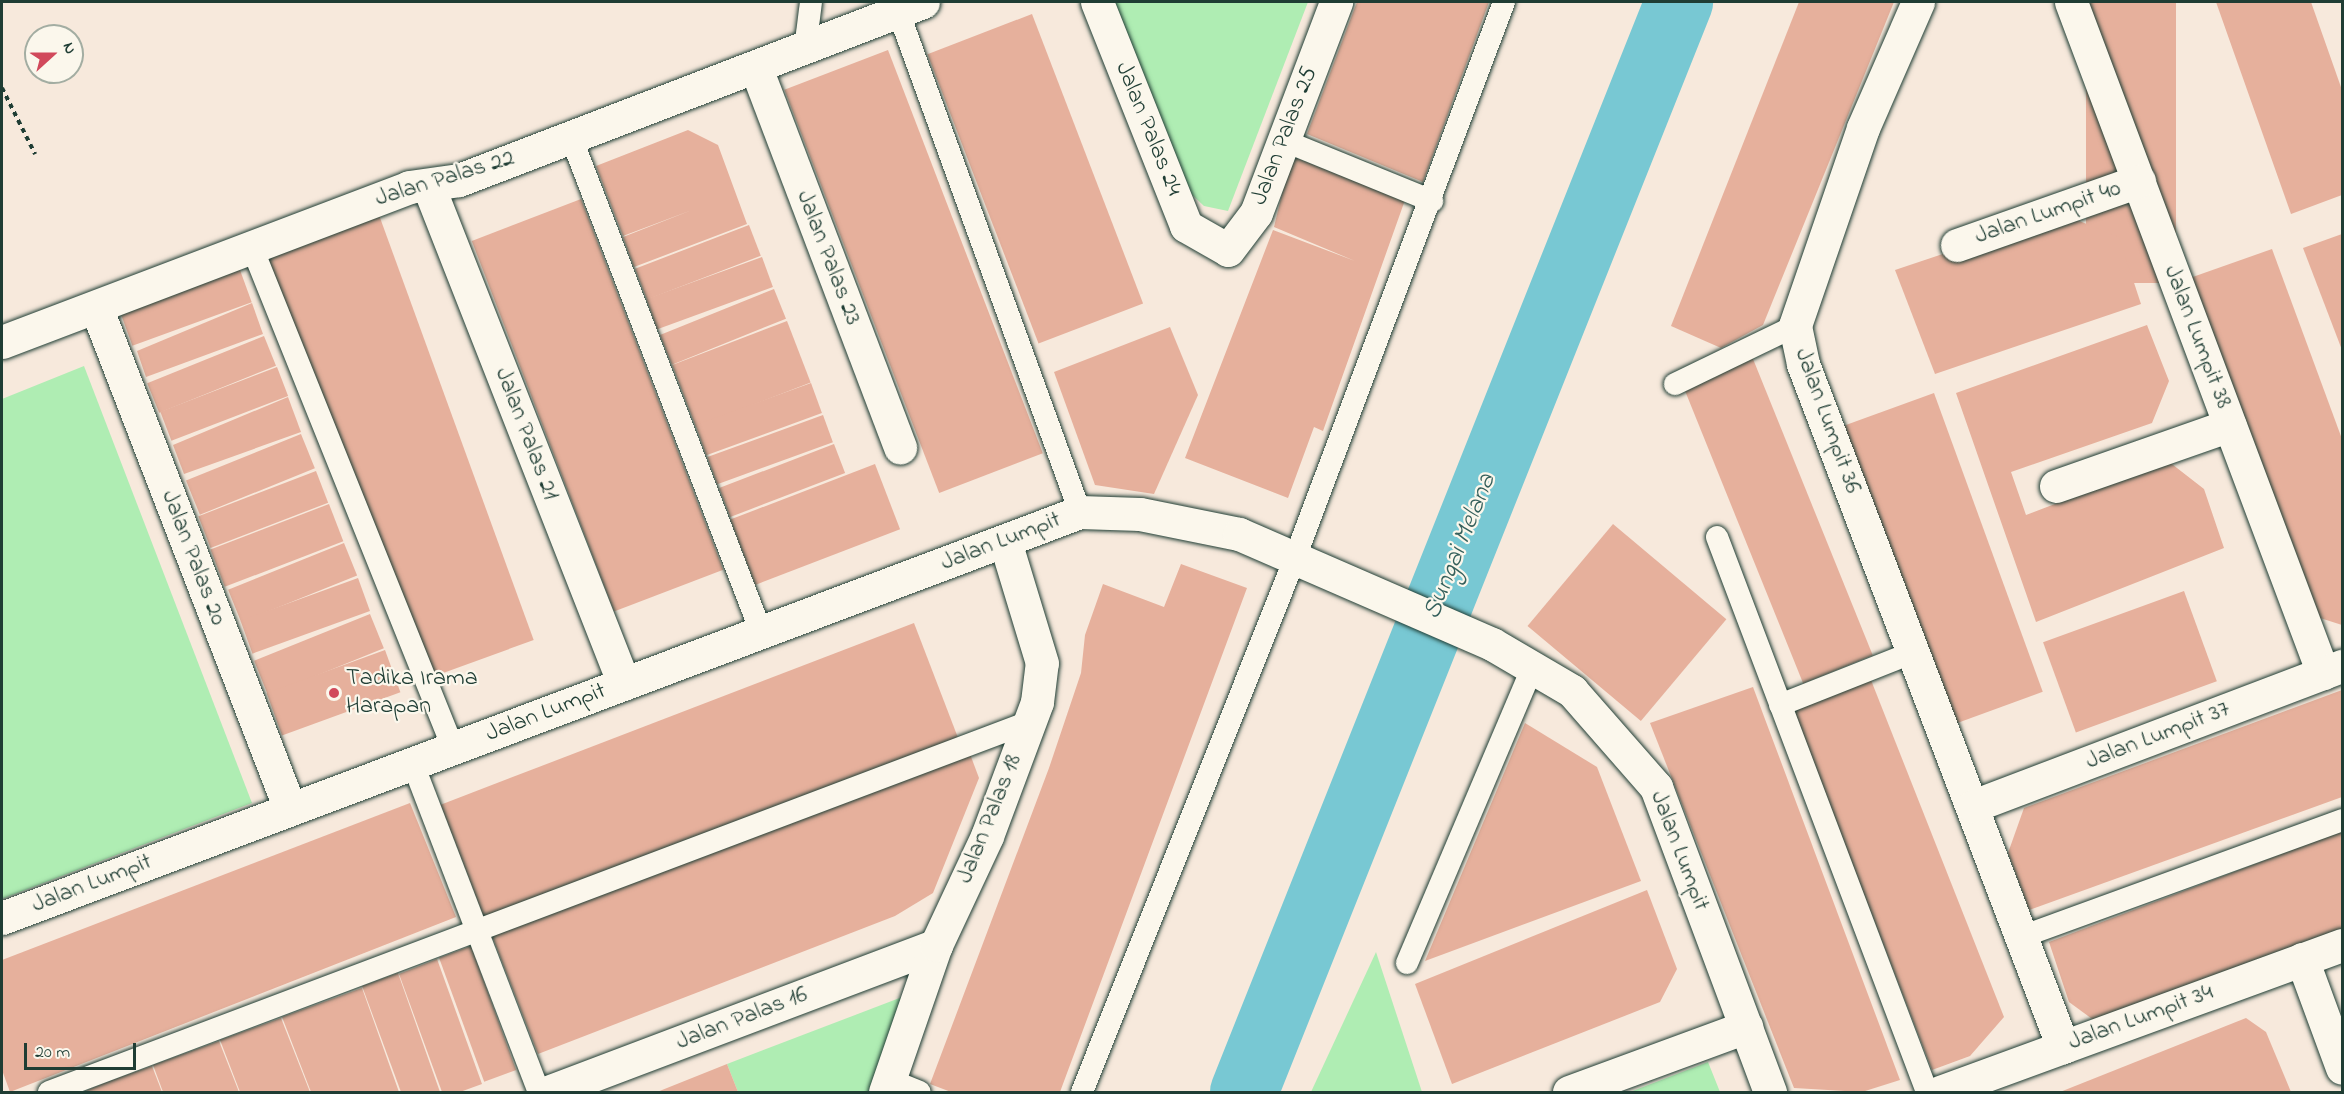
<!DOCTYPE html>
<style>
body{margin:0}
#map{position:relative;width:2344px;height:1094px;overflow:hidden;background:#f7e9dc;font-family:"Indie Flower",sans-serif}
div>[style]{position:absolute}
[style*='--x']{left:calc(var(--x)*1px);top:calc(var(--y)*1px);width:calc(var(--w)*1px);rotate:calc(var(--a)*1deg)}
.green>*{inset:0;background:#afedb3}
.river>*{height:68px;margin:-34px;padding:0 34px;transform-origin:34px;border-radius:34px;background:#78c8d3}
.building>*{inset:0;background:#e6b09c;transform-origin:0 0}
.path>*{height:4px;margin-top:-2px;transform-origin:0;background:repeating-linear-gradient(90deg,#1f3d34 0 4.5px,transparent 0 9px)}
.roads{filter:drop-shadow(0 0 2px #1f3d34) drop-shadow(0 0 2px #1f3d34)}
.lane>*{height:22px;margin:-11px;padding:0 11px;transform-origin:11px;border-radius:11px;background:#fbf7ec}
.street>*{height:33px;margin:-16.5px;padding:0 16.5px;transform-origin:16.5px;border-radius:16.5px;background:#fbf7ec}
.dots>*{width:16px;height:16px;translate:-50% -50%;box-sizing:border-box;border:3px solid #fbf7ec;border-radius:50%}
span{translate:-50% -50%;white-space:nowrap;text-align:center;line-height:1.15;-webkit-text-stroke:4.5px #fbf7ec;paint-order:stroke}
.street-label{font-size:24px;color:#1f3d34}
.poi-label{font-size:24px;color:#1f3d34}
.left{translate:0 -50%;text-align:left}
.water-label{font-size:26px;color:#35605c;font-style:italic}
.frame{position:absolute;inset:0;border:3px solid #1f3d34;pointer-events:none}
.north{position:absolute;left:24px;top:24px;width:60px;height:60px;box-sizing:border-box;background:#fbf7ec;border:2px solid #a3ada2;border-radius:50%;rotate:69deg;font-size:16px;font-weight:700;line-height:24px;text-align:center;color:#1f3d34}
.north::after{content:'';display:block;margin:auto;width:21px;height:27px;background:#d1495b;clip-path:polygon(50% 0,100% 100%,50% 72%,0 100%)}
.scale{position:absolute;left:24px;top:1043px;width:112px;height:27px;box-sizing:border-box;border:3px solid #1f3d34;border-top:0;padding-left:8px;font-size:18px;line-height:21px;white-space:nowrap;color:#1f3d34;-webkit-text-stroke:4px #fbf7ec;paint-order:stroke}
</style>
<div id="map">
<div class="green">
<div style="clip-path:polygon(1112px 2px,1308px 2px,1228px 211px,1204px 206px,1188px 191px)"></div>
<div style="clip-path:polygon(84px 366px,252px 803px,2px 899px,2px 399px)"></div>
<div style="clip-path:polygon(1376px 952px,1422px 1092px,1311px 1092px)"></div>
<div style="clip-path:polygon(910px 994px,874px 1092px,738px 1092px,727px 1064px)"></div>
<div style="clip-path:polygon(1708px 1062px,1720px 1092px,1630px 1092px)"></div>
</div>
<div class="river">
<div style="--x:1244;--y:1092;--w:1174;--a:-68.24"></div>
</div>
<div class="building">
<div style="clip-path:polygon(1357px 2px,1489px 2px,1423px 182px,1307px 134px)"></div>
<div style="clip-path:polygon(1799px 2px,1894px 2px,1763px 325px,1721px 348px,1671px 326px)"></div>
<div style="left:2086px;top:2px;width:90px;height:281px"></div>
<div style="clip-path:polygon(2216px 2px,2311px 2px,2342px 90px,2342px 195px,2291px 214px)"></div>
<div style="left:1032px;top:14px;width:310px;height:112px;rotate:69deg"></div>
<div style="left:888px;top:50px;width:432px;height:111px;rotate:69deg"></div>
<div style="clip-path:polygon(688px 130px,718px 145px,747px 224px,634px 267px,623px 237px,692px 210px,623px 236px,596px 166px)"></div>
<div style="clip-path:polygon(1291px 156px,1405px 200px,1323px 431px,1314px 427px,1288px 498px,1185px 458px,1273px 230px,1355px 261px,1274px 227px)"></div>
<div style="left:581px;top:199px;width:397px;height:117px;rotate:69deg"></div>
<div style="left:375px;top:204px;width:464px;height:122px;rotate:70deg"></div>
<div style="clip-path:polygon(2062px 214px,2119px 237px,2141px 304px,1935px 374px,1895px 270px)"></div>
<div style="left:749px;top:225px;width:33px;height:122px;rotate:69deg"></div>
<div style="clip-path:polygon(2342px 234px,2342px 350px,2303px 248px)"></div>
<div style="clip-path:polygon(2272px 249px,2342px 439px,2342px 625px,2317px 617px,2187px 279px)"></div>
<div style="left:762px;top:257px;width:32px;height:123px;rotate:70deg"></div>
<div style="left:236px;top:259px;width:46px;height:127px;rotate:70deg"></div>
<div style="left:774px;top:289px;width:32px;height:123px;rotate:68deg"></div>
<div style="clip-path:polygon(252px 303px,263px 334px,146px 377px,137px 351px)"></div>
<div style="left:787px;top:321px;width:66px;height:123px;rotate:69deg"></div>
<div style="clip-path:polygon(2147px 325px,2169px 381px,2152px 423px,2011px 472px,2026px 515px,2168px 461px,2204px 489px,2224px 548px,2036px 622px,1956px 393px)"></div>
<div style="clip-path:polygon(1170px 327px,1198px 395px,1154px 494px,1095px 485px,1054px 372px)"></div>
<div style="left:264px;top:336px;width:32px;height:126px;rotate:68deg"></div>
<div style="left:1751px;top:354px;width:325px;height:75px;rotate:68deg"></div>
<div style="left:277px;top:367px;width:31px;height:125px;rotate:69deg"></div>
<div style="left:811px;top:383px;width:32px;height:123px;rotate:70deg"></div>
<div style="left:1934px;top:393px;width:318px;height:96px;rotate:70deg"></div>
<div style="clip-path:polygon(288px 397px,301px 432px,184px 474px,173px 445px)"></div>
<div style="left:823px;top:415px;width:29px;height:123px;rotate:70deg"></div>
<div style="left:301px;top:434px;width:37px;height:124px;rotate:68deg"></div>
<div style="left:834px;top:444px;width:31px;height:123px;rotate:69deg"></div>
<div style="left:875px;top:464px;width:70px;height:155px;rotate:69deg"></div>
<div style="left:316px;top:471px;width:34px;height:126px;rotate:69deg"></div>
<div style="left:329px;top:504px;width:40px;height:127px;rotate:69deg"></div>
<div style="left:1613px;top:524px;width:148px;height:133px;rotate:40deg"></div>
<div style="left:344px;top:543px;width:35px;height:125px;rotate:68deg"></div>
<div style="clip-path:polygon(1181px 564px,1247px 588px,1060px 1092px,951px 1092px,930px 1084px,1049px 768px,1081px 673px,1085px 635px,1103px 584px,1164px 607px)"></div>
<div style="left:358px;top:578px;width:35px;height:125px;rotate:70deg"></div>
<div style="left:2184px;top:591px;width:96px;height:150px;rotate:70deg"></div>
<div style="left:370px;top:614px;width:37px;height:125px;rotate:68deg"></div>
<div style="left:914px;top:623px;width:126px;height:507px;rotate:69deg"></div>
<div style="left:385px;top:650px;width:45px;height:126px;rotate:70deg"></div>
<div style="clip-path:polygon(1869px 675px,2004px 1017px,1970px 1056px,1932px 1070px,1791px 706px)"></div>
<div style="clip-path:polygon(1753px 687px,1900px 1080px,1862px 1092px,1794px 1088px,1650px 723px)"></div>
<div style="clip-path:polygon(2342px 690px,2342px 797px,2029px 910px,2008px 853px,2024px 808px)"></div>
<div style="clip-path:polygon(1525px 723px,1597px 767px,1641px 881px,1425px 961px)"></div>
<div style="clip-path:polygon(970px 754px,979px 778px,933px 893px,895px 916px,538px 1054px,492px 936px)"></div>
<div style="clip-path:polygon(410px 803px,456px 917px,10px 1092px,2px 1070px,2px 960px)"></div>
<div style="clip-path:polygon(2342px 831px,2342px 935px,2099px 1024px,2069px 1002px,2049px 942px)"></div>
<div style="clip-path:polygon(1647px 890px,1677px 969px,1660px 1002px,1452px 1084px,1415px 984px)"></div>
<div style="left:471px;top:946px;width:132px;height:34px;rotate:70deg"></div>
<div style="clip-path:polygon(437px 959px,482px 1084px,460px 1092px,442px 1092px,399px 974px)"></div>
<div style="clip-path:polygon(398px 973px,440px 1092px,401px 1092px,362px 986px)"></div>
<div style="clip-path:polygon(362px 988px,399px 1092px,311px 1092px,282px 1017px)"></div>
<div style="clip-path:polygon(281px 1018px,310px 1092px,240px 1092px,220px 1040px)"></div>
<div style="clip-path:polygon(2246px 1018px,2266px 1032px,2291px 1092px,2060px 1092px)"></div>
<div style="clip-path:polygon(219px 1041px,239px 1092px,163px 1092px,153px 1065px)"></div>
<div style="clip-path:polygon(727px 1064px,738px 1092px,657px 1092px)"></div>
<div style="clip-path:polygon(152px 1066px,162px 1092px,83px 1092px,112px 1080px)"></div>
</div>
<div class="path">
<div style="--x:2;--y:88;--w:74;--a:63.4"></div>
</div>
<div class="roads">
<div class="lane">
<div style="--x:898;--y:11;--w:533;--a:70.04"></div>
<div style="--x:805;--y:49;--w:47;--a:-82.7"></div>
<div style="--x:571;--y:137;--w:530;--a:69"></div>
<div style="--x:1285;--y:141;--w:159;--a:22.2"></div>
<div style="--x:251;--y:245;--w:542;--a:68.12"></div>
<div style="--x:1675;--y:384;--w:133;--a:-25.8"></div>
<div style="--x:1717;--y:537;--w:593;--a:69.27"></div>
<div style="--x:1780;--y:705;--w:144;--a:-21.6"></div>
<div style="--x:413;--y:764;--w:351;--a:69"></div>
<div style="--x:2021;--y:937;--w:342;--a:-20"></div>
<div style="--x:1407;--y:963;--w:319;--a:-67"></div>
<div style="--x:890;--y:1080;--w:32;--a:22"></div>
<div style="--x:49;--y:1092;--w:1048;--a:-20.68"></div>
<div style="--x:1082;--y:1092;--w:575;--a:-68.25"></div>
<div style="--x:1295;--y:558;--w:594;--a:-69.4"></div>
</div>
<div class="street">
<div style="--x:1097;--y:2;--w:241;--a:68.3"></div>
<div style="--x:1186;--y:226;--w:48;--a:29.7"></div>
<div style="--x:1228;--y:250;--w:46;--a:-52.9"></div>
<div style="--x:1256;--y:213;--w:226;--a:-69.2"></div>
<div style="--x:1918;--y:2;--w:137;--a:113.6"></div>
<div style="--x:1863;--y:128;--w:209;--a:109"></div>
<div style="--x:1795;--y:326;--w:39;--a:78"></div>
<div style="--x:1803;--y:364;--w:731;--a:69.16"></div>
<div style="--x:2071;--y:2;--w:717;--a:69.42"></div>
<div style="--x:756;--y:68;--w:406;--a:69.2"></div>
<div style="--x:428;--y:185;--w:536;--a:68.56"></div>
<div style="--x:1957;--y:245;--w:193;--a:-19.4"></div>
<div style="--x:96;--y:307;--w:538;--a:68.87"></div>
<div style="--x:2;--y:342;--w:436;--a:-20.8"></div>
<div style="--x:409;--y:187;--w:50;--a:-8"></div>
<div style="--x:459;--y:180;--w:497;--a:-21"></div>
<div style="--x:2056;--y:486;--w:184;--a:-19.3"></div>
<div style="--x:1973;--y:806;--w:395;--a:-20.8"></div>
<div style="--x:2;--y:918;--w:1152;--a:-20.64"></div>
<div style="--x:1080;--y:512;--w:60;--a:1.9"></div>
<div style="--x:1140;--y:514;--w:101;--a:11.4"></div>
<div style="--x:1239;--y:534;--w:276;--a:23.5"></div>
<div style="--x:1492;--y:644;--w:93;--a:30.4"></div>
<div style="--x:1572;--y:691;--w:128;--a:48.8"></div>
<div style="--x:1656;--y:787;--w:326;--a:69.5"></div>
<div style="--x:2302;--y:959;--w:116;--a:69.8"></div>
<div style="--x:548;--y:1092;--w:415;--a:-20.7"></div>
<div style="--x:885;--y:1092;--w:156;--a:-70.9"></div>
<div style="--x:936;--y:945;--w:120;--a:-64.9"></div>
<div style="--x:987;--y:836;--w:143;--a:-69.5"></div>
<div style="--x:1037;--y:702;--w:39;--a:-83"></div>
<div style="--x:1042;--y:663;--w:127;--a:-106.9"></div>
<div style="--x:1569;--y:1092;--w:189;--a:-20.2"></div>
<div style="--x:1940;--y:1092;--w:428;--a:-20.1"></div>
</div>
</div>
<div class="dots">
<div style="left:334px;top:693px;background:#d1495b"></div>
</div>
<div class="street-label">
<span style="left:1148px;top:129px;rotate:68deg">Jalan Palas 24</span>
<span style="left:1285px;top:136px;rotate:-69deg">Jalan Palas 25</span>
<span style="left:445px;top:179px;rotate:-17deg">Jalan Palas 22</span>
<span style="left:2048px;top:213px;rotate:-19deg">Jalan Lumpit 40</span>
<span style="left:828px;top:258px;rotate:69deg">Jalan Palas 23</span>
<span style="left:2197px;top:337px;rotate:69deg">Jalan Lumpit 38</span>
<span style="left:1827px;top:421px;rotate:70deg">Jalan Lumpit 36</span>
<span style="left:526px;top:434px;rotate:69deg">Jalan Palas 21</span>
<span style="left:1001px;top:542px;rotate:-21deg">Jalan Lumpit</span>
<span style="left:193px;top:558px;rotate:69deg">Jalan Palas 20</span>
<span style="left:546px;top:713px;rotate:-21deg">Jalan Lumpit</span>
<span style="left:2158px;top:736px;rotate:-21deg">Jalan Lumpit 37</span>
<span style="left:990px;top:819px;rotate:-68deg">Jalan Palas 18</span>
<span style="left:1679px;top:851px;rotate:69deg">Jalan Lumpit</span>
<span style="left:92px;top:884px;rotate:-21deg">Jalan Lumpit</span>
<span style="left:2141px;top:1018px;rotate:-20deg">Jalan Lumpit 34</span>
<span style="left:742px;top:1019px;rotate:-21deg">Jalan Palas 16</span>
</div>
<div class="poi-label">
<span class="left" style="left:346px;top:693px">Tadika Irama<br>Harapan</span>
</div>
<div class="water-label">
<span style="left:1461px;top:547px;rotate:-68deg">Sungai Melana</span>
</div>
<div class="frame"></div>
<div class="north">N</div>
<div class="scale">20 m</div>
</div>
